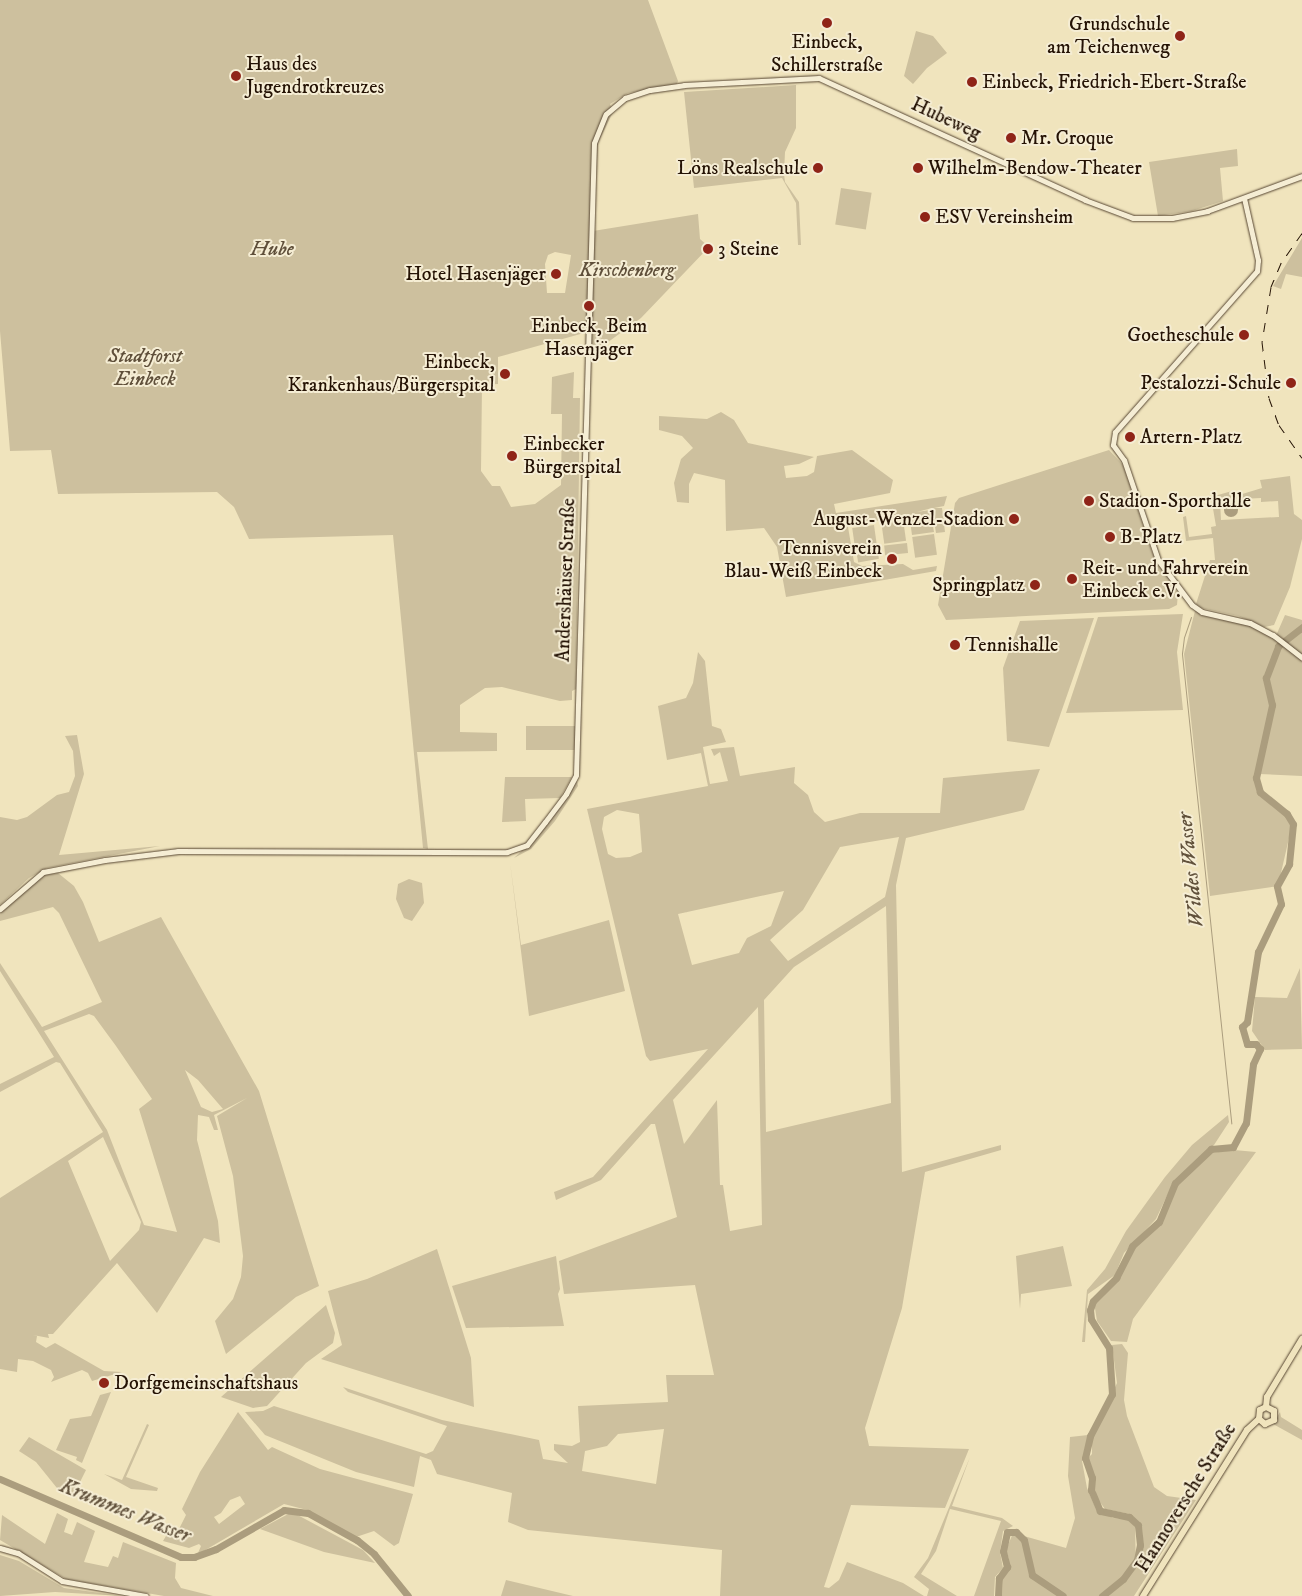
<!DOCTYPE html>
<meta charset="utf-8">
<style>
body{margin:0}
#map{position:relative;width:1302px;height:1596px;overflow:hidden;background:#f0e4bd;font-family:"IM FELL DW Pica",serif}
div>[style]{position:absolute}
[style*='--x']{left:calc(var(--x)*1px);top:calc(var(--y)*1px);width:calc(var(--w)*1px);rotate:calc(var(--a)*1deg)}
.green>*{inset:0;background:#cdc09e;transform-origin:0 0}
.water>*{inset:0;background:#ab9d7e}
.round{border-radius:50%}
.stream>*{height:1px;margin:-0.5px;padding:0 0.5px;transform-origin:0.5px;border-radius:0.5px;background:#ab9d7e}
.river>*{height:7px;margin:-3.5px;padding:0 3.5px;transform-origin:3.5px;border-radius:3.5px;background:#ab9d7e}
.roads{filter:drop-shadow(0 0 1px #574632) drop-shadow(0 0 1px #574632)}
.minor>*{height:5px;margin:-2.5px;padding:0 2.5px;transform-origin:2.5px;border-radius:2.5px;background:#f5edd4}
.major>*{height:6px;margin:-3px;padding:0 3px;transform-origin:3px;border-radius:3px;background:#f0e4bd}
.rail>*{height:1px;margin-top:-0.5px;transform-origin:0;background:repeating-linear-gradient(90deg,#241204 0 9px,transparent 0 18px)}
.dots>*{width:14px;height:14px;translate:-50% -50%;box-sizing:border-box;border:2px solid #f5edd4;border-radius:50%}
span{translate:-50% -50%;white-space:nowrap;text-align:center;line-height:1.15;-webkit-text-stroke:4px #f5edd4;paint-order:stroke}
.poi-label{font-size:20px;color:#241204}
.right{translate:-100% -50%;text-align:right}
.left{translate:0 -50%;text-align:left}
.street-label{font-size:20px;color:#241204}
.park-label{font-size:20px;color:#5f4f3a;font-style:italic}
.water-label{font-size:21px;color:#61513b;font-style:italic}
</style>
<div id="map">
<div class="green">
<div style="clip-path:polygon(evenodd,0 0,648px 0,678px 81px,677px 84px,628px 93px,610px 104px,613px 112px,598px 143px,593px 231px,698px 214px,700px 239px,709px 247px,641px 318px,589px 356px,590px 333px,584px 333px,498px 357px,498px 384px,482px 385px,481px 471px,492px 486px,500px 486px,511px 507px,535px 504px,561px 485px,562px 414px,551px 414px,552px 377px,574px 372px,573px 398px,580px 398px,576px 689px,572px 691px,572px 700px,560px 701px,502px 687px,485px 688px,460px 705px,460px 732px,497px 733px,497px 751px,417px 752px,428px 849px,423px 848px,393px 535px,249px 539px,234px 507px,217px 492px,58px 494px,51px 450px,10px 451px,0 331px,0 0,555px 252px,571px 255px,565px 293px,547px 293px,545px 264px,548px 255px,555px 252px)"></div>
<div style="clip-path:polygon(916px 31px,933px 36px,947px 53px,927px 68px,913px 84px,904px 76px)"></div>
<div style="clip-path:polygon(796px 85px,796px 128px,785px 152px,784px 174px,785px 182px,799px 202px,801px 245px,798px 245px,796px 203px,782px 178px,694px 188px,684px 92px)"></div>
<div style="clip-path:polygon(1237px 149px,1238px 166px,1220px 168px,1223px 201px,1192px 211px,1158px 216px,1149px 162px)"></div>
<div style="left:841px;top:188px;width:31px;height:37px;rotate:9deg"></div>
<div style="clip-path:polygon(1302px 238px,1302px 277px,1286px 274px,1281px 289px,1273px 286px)"></div>
<div style="clip-path:polygon(721px 412px,734px 420px,748px 443px,814px 457px,799px 464px,784px 466px,786px 478px,807px 476px,814px 472px,817px 456px,852px 450px,893px 480px,890px 493px,834px 504px,836px 513px,947px 496px,944px 506px,934px 508px,942px 508px,945px 532px,936px 533px,932px 508px,917px 512px,930px 510px,934px 532px,912px 535px,909px 514px,848px 527px,854px 562px,862px 566px,903px 564px,913px 570px,937px 566px,936px 571px,786px 597px,777px 547px,764px 528px,726px 531px,725px 480px,694px 473px,689px 484px,689px 503px,677px 502px,674px 483px,681px 459px,693px 448px,682px 436px,659px 430px,659px 416px,707px 419px)"></div>
<div style="clip-path:polygon(1109px 450px,1123px 465px,1152px 552px,1178px 593px,1177px 605px,1169px 609px,946px 620px,938px 605px,955px 503px,959px 498px)"></div>
<div style="clip-path:polygon(evenodd,1290px 476px,1294px 514px,1302px 520px,1302px 539px,1290px 587px,1274px 625px,1264px 627px,1238px 616px,1201px 608px,1196px 604px,1210px 560px,1215px 560px,1213px 538px,1186px 541px,1183px 517px,1186px 516px,1189px 537px,1212px 534px,1211px 527px,1216px 526px,1211px 497px,1232px 491px,1233px 495px,1239px 495px,1262px 488px,1260px 480px,1290px 476px,1261px 498px,1261px 502px,1278px 501px,1279px 517px,1221px 520px,1220px 500px,1261px 498px)"></div>
<div style="left:903px;top:519px;width:22px;height:22px;rotate:82deg"></div>
<div style="left:874px;top:525px;width:22px;height:22px;rotate:82deg"></div>
<div style="left:934px;top:534px;width:21px;height:22px;rotate:82deg"></div>
<div style="left:907px;top:543px;width:10px;height:23px;rotate:84deg"></div>
<div style="left:877px;top:548px;width:11px;height:21px;rotate:80deg"></div>
<div style="clip-path:polygon(1195px 611px,1250px 624px,1275px 638px,1285px 615px,1302px 620px,1302px 776px,1259px 774px,1274px 705px,1267px 678px,1282px 645px,1280px 643px,1264px 678px,1270px 705px,1255px 778px,1259px 793px,1286px 815px,1292px 825px,1278px 886px,1210px 896px,1184px 654px)"></div>
<div style="clip-path:polygon(1183px 614px,1177px 652px,1183px 710px,1066px 713px,1098px 617px)"></div>
<div style="clip-path:polygon(1094px 618px,1049px 747px,1007px 741px,1003px 668px,1020px 621px)"></div>
<div style="clip-path:polygon(evenodd,698px 652px,705px 661px,712px 726px,721px 729px,726px 742px,703px 747px,710px 784px,728px 781px,720px 752px,714px 756px,711px 749px,734px 747px,740px 776px,795px 767px,794px 783px,808px 795px,814px 812px,825px 822px,860px 813px,940px 813px,943px 778px,1040px 769px,1024px 810px,906px 838px,896px 885px,902px 1172px,1001px 1145px,1001px 1150px,925px 1172px,902px 1308px,865px 1428px,869px 1446px,969px 1449px,945px 1508px,851px 1505px,824px 1587px,829px 1588px,839px 1580px,847px 1562px,903px 1583px,924px 1596px,720px 1596px,722px 1550px,528px 1530px,508px 1522px,512px 1493px,437px 1474px,431px 1460px,420px 1456px,414px 1487px,356px 1472px,265px 1435px,245px 1412px,263px 1411px,274px 1406px,426px 1454px,433px 1451px,447px 1426px,348px 1392px,343px 1387px,442px 1420px,539px 1440px,543px 1459px,568px 1463px,554px 1450px,554px 1444px,572px 1446px,580px 1442px,578px 1406px,668px 1402px,666px 1375px,714px 1375px,695px 1285px,564px 1294px,559px 1261px,677px 1217px,655px 1124px,651px 1124px,601px 1180px,556px 1200px,554px 1192px,593px 1177px,708px 1049px,650px 1061px,646px 1056px,587px 809px,708px 786px,701px 753px,667px 760px,658px 706px,686px 698px,693px 683px,698px 652px,617px 810px,639px 814px,642px 852px,630px 857px,616px 858px,608px 854px,602px 829px,604px 817px,617px 810px,698px 652px,899px 837px,885px 897px,788px 961px,770px 940px,803px 910px,840px 847px,899px 837px,698px 652px,784px 891px,771px 926px,747px 938px,739px 953px,692px 965px,678px 914px,784px 891px,698px 652px,886px 906px,891px 1103px,766px 1132px,764px 1000px,794px 967px,886px 906px,698px 652px,758px 1007px,762px 1225px,730px 1231px,723px 1185px,720px 1185px,717px 1100px,684px 1144px,673px 1100px,758px 1007px,698px 652px,664px 1429px,656px 1484px,582px 1471px,585px 1451px,607px 1446px,618px 1434px,664px 1429px)"></div>
<div style="left:526px;top:726px;width:49px;height:24px"></div>
<div style="clip-path:polygon(77px 735px,84px 774px,59px 855px,160px 846px,47px 868px,29px 878px,0 905px,0 817px,17px 820px,27px 817px,57px 795px,69px 792px,75px 776px,73px 751px,65px 736px)"></div>
<div style="clip-path:polygon(505px 777px,572px 777px,560px 798px,525px 799px,526px 821px,502px 822px)"></div>
<div style="clip-path:polygon(577px 781px,578px 786px,555px 821px,531px 849px,514px 858px,538px 835px)"></div>
<div style="clip-path:polygon(510px 862px,521px 945px,609px 920px,625px 991px,529px 1016px)"></div>
<div style="clip-path:polygon(evenodd,58px 873px,74px 886px,83px 902px,99px 942px,161px 917px,259px 1091px,319px 1286px,296px 1297px,226px 1354px,215px 1321px,233px 1299px,241px 1277px,243px 1256px,233px 1176px,217px 1116px,247px 1098px,214px 1115px,218px 1130px,214px 1130px,209px 1117px,198px 1115px,197px 1140px,218px 1221px,220px 1243px,204px 1238px,157px 1313px,117px 1263px,53px 1334px,48px 1334px,49px 1338px,33px 1335px,37px 1336px,36px 1342px,46px 1348px,55px 1343px,104px 1371px,122px 1372px,92px 1381px,88px 1373px,82px 1370px,51px 1382px,54px 1377px,51px 1370px,33px 1361px,18px 1359px,17px 1372px,0 1369px,0 1198px,103px 1132px,60px 1063px,56px 1062px,0 1092px,0 1084px,54px 1057px,0 971px,0 963px,42px 1027px,102px 1002px,59px 913px,53px 907px,0 921px,0 913px,22px 891px,45px 875px,58px 873px,89px 1014px,94px 1016px,116px 1046px,152px 1099px,139px 1109px,177px 1232px,144px 1225px,107px 1130px,44px 1031px,89px 1014px,58px 873px,185px 1070px,198px 1080px,223px 1109px,212px 1112px,201px 1107px,185px 1070px,58px 873px,103px 1137px,141px 1222px,139px 1230px,110px 1261px,68px 1161px,103px 1137px)"></div>
<div style="clip-path:polygon(409px 879px,422px 883px,424px 903px,412px 921px,404px 918px,396px 899px,398px 884px)"></div>
<div style="clip-path:polygon(1300px 968px,1302px 1049px,1265px 1050px,1252px 1031px,1255px 997px,1287px 998px)"></div>
<div style="clip-path:polygon(1228px 1115px,1229px 1122px,1214px 1145px,1172px 1185px,1156px 1219px,1124px 1253px,1115px 1275px,1088px 1294px,1085px 1342px,1082px 1342px,1087px 1290px,1105px 1269px,1126px 1231px,1165px 1177px,1192px 1145px)"></div>
<div style="clip-path:polygon(1234px 1150px,1256px 1152px,1133px 1319px,1127px 1342px,1111px 1341px,1097px 1321px,1094px 1302px,1118px 1280px,1132px 1250px,1164px 1219px,1172px 1193px,1180px 1180px,1211px 1153px)"></div>
<div style="clip-path:polygon(1063px 1246px,1072px 1286px,1021px 1294px,1020px 1309px,1016px 1256px)"></div>
<div style="clip-path:polygon(437px 1249px,471px 1358px,474px 1407px,321px 1359px,342px 1345px,328px 1291px,367px 1279px)"></div>
<div style="clip-path:polygon(556px 1256px,560px 1289px,558px 1294px,564px 1326px,466px 1328px,452px 1286px)"></div>
<div style="clip-path:polygon(326px 1305px,335px 1333px,333px 1343px,306px 1363px,267px 1406px,253px 1408px,221px 1397px)"></div>
<div style="clip-path:polygon(1122px 1344px,1128px 1353px,1124px 1400px,1127px 1416px,1154px 1487px,1167px 1496px,1196px 1500px,1134px 1596px,1002px 1596px,1003px 1576px,1008px 1569px,1009px 1559px,1006px 1550px,1013px 1533px,1066px 1548px,1075px 1518px,1068px 1476px,1070px 1437px,1088px 1435px,1082px 1461px,1087px 1488px,1096px 1509px,1113px 1518px,1127px 1519px,1135px 1526px,1136px 1569px,1143px 1550px,1142px 1527px,1130px 1514px,1105px 1509px,1097px 1498px,1088px 1458px,1092px 1454px,1092px 1437px,1117px 1383px,1112px 1345px)"></div>
<div style="clip-path:polygon(111px 1392px,82px 1463px,76px 1460px,77px 1457px,56px 1450px,70px 1419px,91px 1416px,100px 1395px)"></div>
<div style="clip-path:polygon(evenodd,238px 1412px,268px 1450px,272px 1447px,320px 1469px,413px 1494px,399px 1543px,394px 1546px,374px 1531px,356px 1537px,307px 1510px,284px 1504px,202px 1552px,198px 1553px,201px 1546px,199px 1544px,189px 1548px,163px 1541px,169px 1531px,179px 1529px,186px 1515px,182px 1509px,200px 1472px,238px 1412px,240px 1496px,245px 1504px,219px 1524px,214px 1517px,221px 1513px,230px 1500px,240px 1496px)"></div>
<div style="clip-path:polygon(1280px 1412px,1281px 1417px,1302px 1430px,1302px 1440px,1273px 1424px)"></div>
<div style="clip-path:polygon(147px 1424px,149px 1425px,126px 1477px,158px 1488px,157px 1491px,131px 1489px,104px 1474px,122px 1480px)"></div>
<div style="clip-path:polygon(29px 1437px,86px 1470px,73px 1496px,61px 1493px,36px 1462px,19px 1451px)"></div>
<div style="clip-path:polygon(970px 1457px,952px 1506px,1002px 1518px,1013px 1526px,1003px 1531px,1000px 1552px,1003px 1568px,995px 1577px,994px 1596px,974px 1596px,1001px 1521px,950px 1509px,936px 1551px,921px 1574px,957px 1596px,927px 1596px,929px 1589px,914px 1577px,928px 1558px)"></div>
<div style="clip-path:polygon(292px 1512px,363px 1550px,375px 1563px,324px 1552px,260px 1529px)"></div>
<div style="clip-path:polygon(57px 1513px,68px 1519px,64px 1532px,72px 1535px,77px 1522px,95px 1531px,84px 1562px,108px 1567px,113px 1556px,118px 1558px,123px 1542px,176px 1563px,175px 1578px,181px 1588px,213px 1596px,164px 1596px,66px 1579px,0 1540px,2px 1515px,45px 1544px)"></div>
<div style="clip-path:polygon(0 1555px,19px 1561px,64px 1588px,122px 1596px,55px 1592px,0 1596px)"></div>
<div style="clip-path:polygon(506px 1580px,573px 1596px,501px 1596px)"></div>
</div>
<div class="water">
<div class="round" style="left:1224px;top:503px;width:14px;height:14px"></div>
</div>
<div class="stream">
<div style="--x:1191;--y:617;--w:21;--a:109"></div>
<div style="--x:1184;--y:637;--w:17;--a:97"></div>
<div style="--x:1182;--y:654;--w:472;--a:84"></div>
<div style="--x:1299;--y:632;--w:3;--a:0"></div>
</div>
<div class="river">
<div style="--x:0;--y:1479;--w:197;--a:23.3"></div>
<div style="--x:181;--y:1557;--w:13;--a:0"></div>
<div style="--x:194;--y:1557;--w:23;--a:-20"></div>
<div style="--x:216;--y:1549;--w:78;--a:-29.8"></div>
<div style="--x:284;--y:1510;--w:24;--a:7"></div>
<div style="--x:308;--y:1513;--w:56;--a:28.9"></div>
<div style="--x:357;--y:1540;--w:22;--a:39"></div>
<div style="--x:374;--y:1554;--w:54;--a:51"></div>
<div style="--x:998;--y:1596;--w:18;--a:-87"></div>
<div style="--x:999;--y:1578;--w:14;--a:-54"></div>
<div style="--x:1007;--y:1567;--w:16;--a:-104"></div>
<div style="--x:1003;--y:1551;--w:19;--a:-78"></div>
<div style="--x:1007;--y:1532;--w:9;--a:0"></div>
<div style="--x:1016;--y:1532;--w:11;--a:45"></div>
<div style="--x:1024;--y:1540;--w:36;--a:77"></div>
<div style="--x:1032;--y:1575;--w:37;--a:34"></div>
<div style="--x:1102;--y:1596;--w:27;--a:-39"></div>
<div style="--x:1123;--y:1579;--w:24;--a:-54"></div>
<div style="--x:1137;--y:1560;--w:15;--a:-79"></div>
<div style="--x:1140;--y:1545;--w:20;--a:-96"></div>
<div style="--x:1138;--y:1525;--w:12;--a:-138"></div>
<div style="--x:1129;--y:1517;--w:30;--a:-168"></div>
<div style="--x:1100;--y:1511;--w:23;--a:-113"></div>
<div style="--x:1091;--y:1490;--w:12;--a:-85"></div>
<div style="--x:1092;--y:1478;--w:21;--a:-109"></div>
<div style="--x:1085;--y:1458;--w:23;--a:-77"></div>
<div style="--x:1090;--y:1436;--w:47;--a:-62.4"></div>
<div style="--x:1112;--y:1394;--w:46;--a:-93.7"></div>
<div style="--x:1109;--y:1348;--w:34;--a:-122"></div>
<div style="--x:1091;--y:1319;--w:9;--a:-96"></div>
<div style="--x:1090;--y:1310;--w:9;--a:-72"></div>
<div style="--x:1093;--y:1301;--w:33;--a:-45"></div>
<div style="--x:1116;--y:1278;--w:36;--a:-63"></div>
<div style="--x:1132;--y:1246;--w:36;--a:-42"></div>
<div style="--x:1159;--y:1222;--w:42;--a:-67.7"></div>
<div style="--x:1175;--y:1183;--w:50;--a:-43.4"></div>
<div style="--x:1211;--y:1149;--w:22;--a:-5"></div>
<div style="--x:1233;--y:1147;--w:27;--a:-62"></div>
<div style="--x:1246;--y:1123;--w:59;--a:-83.2"></div>
<div style="--x:1253;--y:1064;--w:17;--a:-65"></div>
<div style="--x:1260;--y:1049;--w:6;--a:-129"></div>
<div style="--x:1256;--y:1044;--w:9;--a:180"></div>
<div style="--x:1247;--y:1044;--w:18;--a:-106"></div>
<div style="--x:1242;--y:1027;--w:7;--a:-45"></div>
<div style="--x:1247;--y:1022;--w:71;--a:-81.1"></div>
<div style="--x:1258;--y:952;--w:53;--a:-64.4"></div>
<div style="--x:1281;--y:904;--w:18;--a:-103"></div>
<div style="--x:1277;--y:886;--w:25;--a:-61"></div>
<div style="--x:1289;--y:864;--w:40;--a:-84.3"></div>
<div style="--x:1293;--y:824;--w:12;--a:-121"></div>
<div style="--x:1287;--y:814;--w:35;--a:-141"></div>
<div style="--x:1260;--y:792;--w:15;--a:-106"></div>
<div style="--x:1256;--y:778;--w:75;--a:-77.6"></div>
<div style="--x:1272;--y:705;--w:28;--a:-103"></div>
<div style="--x:1266;--y:678;--w:34;--a:-69"></div>
<div style="--x:1278;--y:646;--w:31;--a:-38"></div>
</div>
<div class="roads">
<div class="minor">
<div style="--x:1244;--y:198;--w:64;--a:77.3"></div>
<div style="--x:1258;--y:260;--w:11;--a:95"></div>
<div style="--x:1257;--y:271;--w:215;--a:131.4"></div>
<div style="--x:1115;--y:432;--w:13;--a:99"></div>
<div style="--x:1113;--y:445;--w:19;--a:54"></div>
<div style="--x:1124;--y:460;--w:106;--a:71.2"></div>
<div style="--x:1158;--y:560;--w:56;--a:52.9"></div>
<div style="--x:1192;--y:605;--w:12;--a:35"></div>
<div style="--x:1202;--y:612;--w:49;--a:12.9"></div>
<div style="--x:1250;--y:623;--w:26;--a:28"></div>
<div style="--x:1273;--y:635;--w:37;--a:38"></div>
<div style="--x:0;--y:909;--w:57;--a:-40.7"></div>
<div style="--x:43;--y:872;--w:63;--a:-11"></div>
<div style="--x:105;--y:860;--w:74;--a:-7"></div>
<div style="--x:178;--y:851;--w:329;--a:0.2"></div>
<div style="--x:507;--y:852;--w:21;--a:-19"></div>
<div style="--x:527;--y:845;--w:29;--a:-52"></div>
<div style="--x:545;--y:822;--w:35;--a:-53"></div>
<div style="--x:566;--y:794;--w:21;--a:-62"></div>
<div style="--x:576;--y:775;--w:632;--a:-88.37"></div>
<div style="--x:594;--y:143;--w:31;--a:-68"></div>
<div style="--x:606;--y:114;--w:25;--a:-40"></div>
<div style="--x:625;--y:98;--w:26;--a:-18"></div>
<div style="--x:650;--y:90;--w:34;--a:-8"></div>
<div style="--x:684;--y:85;--w:135;--a:-3"></div>
<div style="--x:819;--y:78;--w:293;--a:24.6"></div>
<div style="--x:1085;--y:200;--w:51;--a:20.6"></div>
<div style="--x:1133;--y:218;--w:39;--a:0"></div>
<div style="--x:1172;--y:218;--w:36;--a:-11"></div>
<div style="--x:1207;--y:211;--w:101;--a:-20.2"></div>
<div style="--x:0;--y:1548;--w:19;--a:16"></div>
<div style="--x:18;--y:1553;--w:52;--a:32.5"></div>
<div style="--x:62;--y:1581;--w:85;--a:10.1"></div>
</div>
<div class="major">
<div style="--x:1266;--y:1407;--w:10;--a:-84"></div>
<div style="--x:1267;--y:1397;--w:68;--a:-58.9"></div>
<div style="--x:1259;--y:1419;--w:8;--a:40"></div>
<div style="--x:1265;--y:1424;--w:10;--a:-24"></div>
<div style="--x:1274;--y:1420;--w:9;--a:-90"></div>
<div style="--x:1274;--y:1411;--w:9;--a:-153"></div>
<div style="--x:1259;--y:1419;--w:9;--a:-84"></div>
<div style="--x:1260;--y:1410;--w:7;--a:-27"></div>
<div style="--x:1143;--y:1596;--w:196;--a:-57.9"></div>
<div style="--x:1247;--y:1430;--w:16;--a:-43"></div>
</div>
</div>
<div class="rail">
<div style="--x:1302;--y:233;--w:37;--a:125"></div>
<div style="--x:1281;--y:263;--w:26;--a:113"></div>
<div style="--x:1271;--y:287;--w:56;--a:99.3"></div>
<div style="--x:1262;--y:342;--w:56;--a:82.9"></div>
<div style="--x:1269;--y:398;--w:29;--a:70"></div>
<div style="--x:1279;--y:425;--w:40;--a:55.1"></div>
</div>
<div class="dots">
<div style="left:827px;top:23px;background:#8f2418"></div>
<div style="left:1180px;top:36px;background:#8f2418"></div>
<div style="left:236px;top:76px;background:#8f2418"></div>
<div style="left:972px;top:82px;background:#8f2418"></div>
<div style="left:1011px;top:138px;background:#8f2418"></div>
<div style="left:818px;top:168px;background:#8f2418"></div>
<div style="left:918px;top:168px;background:#8f2418"></div>
<div style="left:925px;top:217px;background:#8f2418"></div>
<div style="left:708px;top:249px;background:#8f2418"></div>
<div style="left:556px;top:274px;background:#8f2418"></div>
<div style="left:589px;top:306px;background:#8f2418"></div>
<div style="left:1244px;top:335px;background:#8f2418"></div>
<div style="left:505px;top:374px;background:#8f2418"></div>
<div style="left:1291px;top:383px;background:#8f2418"></div>
<div style="left:1130px;top:437px;background:#8f2418"></div>
<div style="left:512px;top:456px;background:#8f2418"></div>
<div style="left:1089px;top:501px;background:#8f2418"></div>
<div style="left:1014px;top:519px;background:#8f2418"></div>
<div style="left:1110px;top:537px;background:#8f2418"></div>
<div style="left:892px;top:559px;background:#8f2418"></div>
<div style="left:1072px;top:579px;background:#8f2418"></div>
<div style="left:1035px;top:585px;background:#8f2418"></div>
<div style="left:955px;top:645px;background:#8f2418"></div>
<div style="left:104px;top:1383px;background:#8f2418"></div>
</div>
<div class="poi-label">
<span class="right" style="left:1170px;top:36px">Grundschule<br>am Teichenweg</span>
<span style="left:827px;top:54px">Einbeck,<br>Schillerstraße</span>
<span class="left" style="left:246px;top:76px">Haus des<br>Jugendrotkreuzes</span>
<span class="left" style="left:982px;top:82px">Einbeck, Friedrich-Ebert-Straße</span>
<span class="left" style="left:1021px;top:138px">Mr. Croque</span>
<span class="right" style="left:808px;top:168px">Löns Realschule</span>
<span class="left" style="left:928px;top:168px">Wilhelm-Bendow-Theater</span>
<span class="left" style="left:935px;top:217px">ESV Vereinsheim</span>
<span class="left" style="left:718px;top:249px">3 Steine</span>
<span class="right" style="left:546px;top:274px">Hotel Hasenjäger</span>
<span style="left:589px;top:338px">Einbeck, Beim<br>Hasenjäger</span>
<span class="right" style="left:1234px;top:335px">Goetheschule</span>
<span class="right" style="left:495px;top:374px">Einbeck,<br>Krankenhaus/Bürgerspital</span>
<span class="right" style="left:1281px;top:383px">Pestalozzi-Schule</span>
<span class="left" style="left:1140px;top:437px">Artern-Platz</span>
<span class="left" style="left:523px;top:456px">Einbecker<br>Bürgerspital</span>
<span class="left" style="left:1099px;top:501px">Stadion-Sporthalle</span>
<span class="right" style="left:1004px;top:519px">August-Wenzel-Stadion</span>
<span class="left" style="left:1120px;top:537px">B-Platz</span>
<span class="right" style="left:882px;top:560px">Tennisverein<br>Blau-Weiß Einbeck</span>
<span class="left" style="left:1082px;top:580px">Reit- und Fahrverein<br>Einbeck e.V.</span>
<span class="right" style="left:1025px;top:585px">Springplatz</span>
<span class="left" style="left:965px;top:645px">Tennishalle</span>
<span class="left" style="left:114px;top:1383px">Dorfgemeinschaftshaus</span>
</div>
<div class="street-label">
<span style="left:946px;top:119px;rotate:25deg">Hubeweg</span>
<span style="left:566px;top:580px;rotate:-88deg">Andershäuser Straße</span>
<span style="left:1186px;top:1498px;rotate:-58deg">Hannoversche Straße</span>
</div>
<div class="park-label">
<span style="left:272px;top:249px">Hube</span>
<span style="left:627px;top:270px">Kirschenberg</span>
<span style="left:145px;top:368px">Stadtforst<br>Einbeck</span>
</div>
<div class="water-label">
<span style="left:1191px;top:870px;rotate:-96deg">Wildes Wasser</span>
<span style="left:125px;top:1511px;rotate:22deg">Krummes Wasser</span>
</div>
</div>
